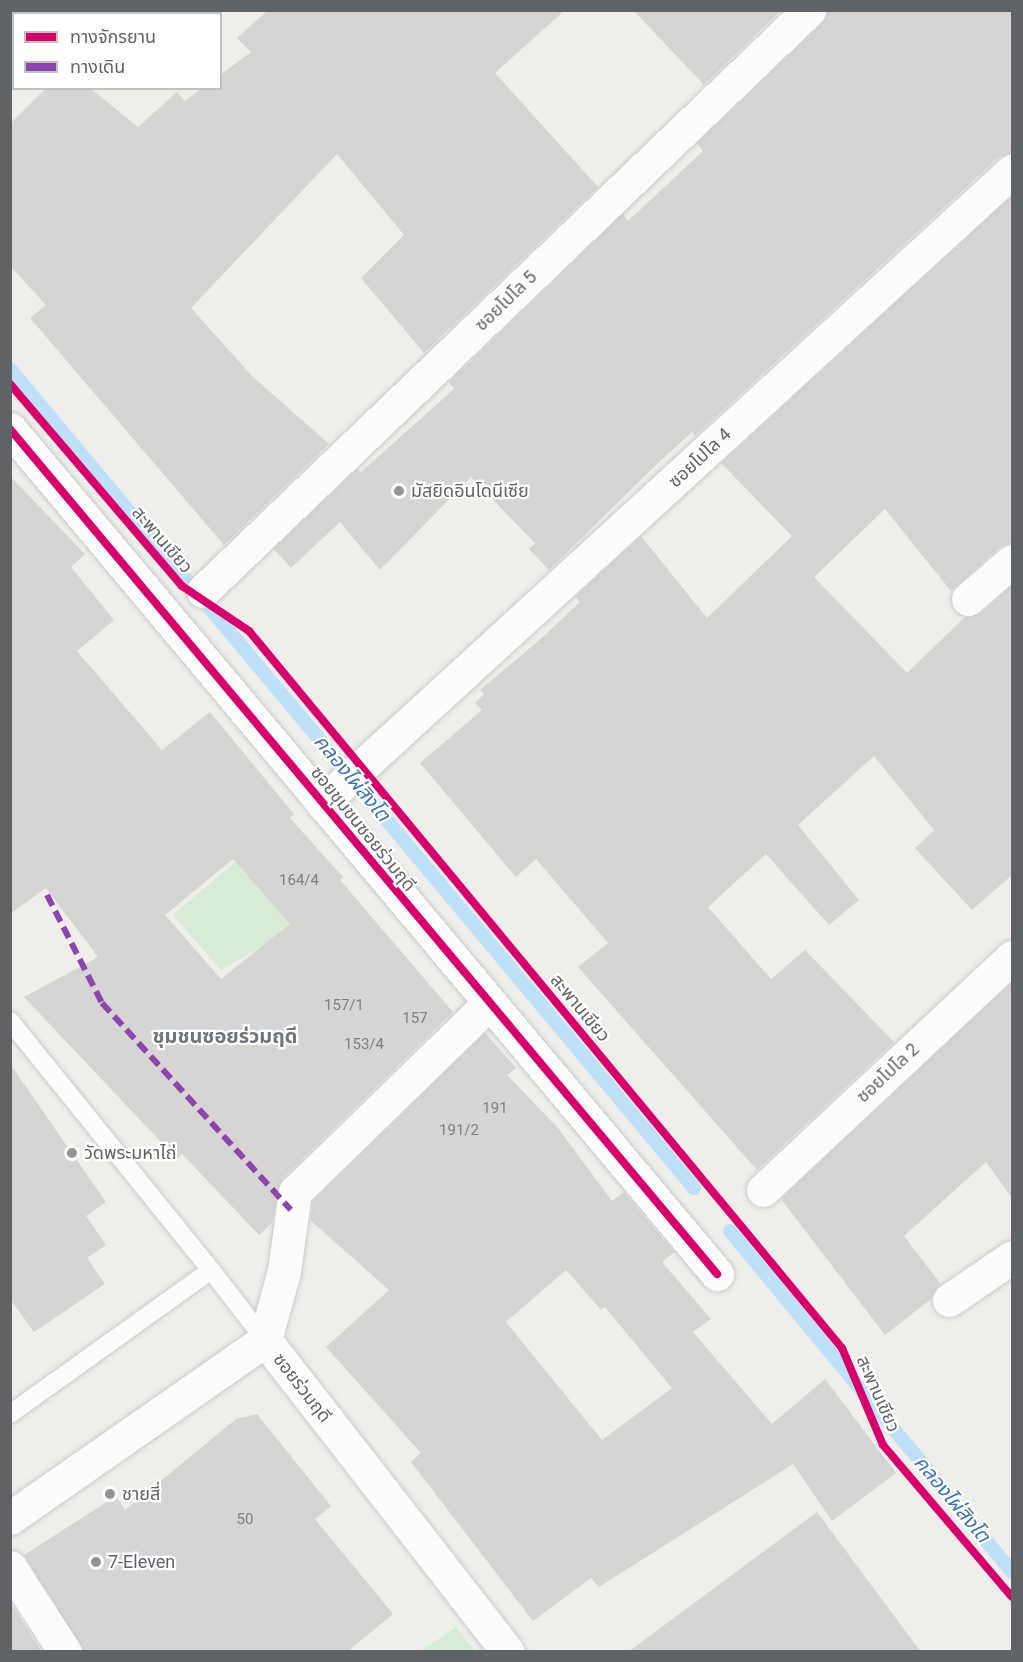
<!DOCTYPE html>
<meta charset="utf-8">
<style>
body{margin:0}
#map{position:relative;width:1023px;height:1662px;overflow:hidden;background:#efeeea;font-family:Roboto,"Noto Sans Thai",sans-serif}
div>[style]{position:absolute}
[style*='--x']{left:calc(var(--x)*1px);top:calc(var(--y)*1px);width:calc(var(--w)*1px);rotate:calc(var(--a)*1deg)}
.green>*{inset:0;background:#d8ebd6}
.stream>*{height:14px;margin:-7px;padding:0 7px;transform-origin:7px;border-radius:7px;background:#bfe0f9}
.building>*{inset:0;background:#d6d5d3}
.roads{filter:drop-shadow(0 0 2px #cbcccc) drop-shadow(0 0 2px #cbcccc)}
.lane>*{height:18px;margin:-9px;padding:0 9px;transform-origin:9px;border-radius:9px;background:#fdfcfc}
.street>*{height:33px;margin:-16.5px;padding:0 16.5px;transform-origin:16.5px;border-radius:16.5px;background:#fdfcfc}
.quiet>*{height:6px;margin-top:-3px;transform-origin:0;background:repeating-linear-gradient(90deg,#8e44ad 0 12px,transparent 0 18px)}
.cycleway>*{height:8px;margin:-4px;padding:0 4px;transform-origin:4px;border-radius:4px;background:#d6006c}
.dots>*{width:16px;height:16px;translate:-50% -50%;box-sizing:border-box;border:3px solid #fff;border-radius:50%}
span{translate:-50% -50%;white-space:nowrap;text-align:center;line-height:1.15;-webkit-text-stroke:4.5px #fff;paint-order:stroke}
.number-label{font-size:15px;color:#7e8184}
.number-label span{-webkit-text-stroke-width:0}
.street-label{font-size:18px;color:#5f6368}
.poi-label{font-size:18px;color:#5f6368}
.left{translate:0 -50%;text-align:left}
.water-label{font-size:20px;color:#4174aa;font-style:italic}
.neighbourhood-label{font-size:20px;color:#70757a;font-weight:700}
.frame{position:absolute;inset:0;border:12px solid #5f6368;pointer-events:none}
.legend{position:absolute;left:12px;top:12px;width:210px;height:78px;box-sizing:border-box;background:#fff;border:2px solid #bfc1c3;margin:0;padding:8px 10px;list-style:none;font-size:18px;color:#5f6368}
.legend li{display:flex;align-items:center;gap:12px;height:30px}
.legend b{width:30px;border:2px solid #bfc1c3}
</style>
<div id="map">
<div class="green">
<div style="clip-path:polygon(247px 852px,308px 920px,221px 970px,173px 915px)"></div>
<div style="clip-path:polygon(456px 1627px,475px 1651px,421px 1651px)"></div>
</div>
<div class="stream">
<div style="--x:10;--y:369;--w:1067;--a:50.13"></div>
<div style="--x:730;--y:1231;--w:442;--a:50.4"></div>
</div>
<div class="building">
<div style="clip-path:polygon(268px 10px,565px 10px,495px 73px,598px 187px,424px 353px,361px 278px,404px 235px,337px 154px,191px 308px,252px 376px,329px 444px,224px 545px,30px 318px,46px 305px,10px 266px,10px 124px,46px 88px,90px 88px,138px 127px,177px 92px,185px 101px,202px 88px,220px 88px,220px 75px,251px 52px,237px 38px)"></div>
<div style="clip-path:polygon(633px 10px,781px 10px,704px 85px)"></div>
<div style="clip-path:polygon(827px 10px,1012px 10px,1012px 153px,999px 157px,695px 436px,692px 432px,658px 463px,549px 570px,529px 549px,535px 543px,471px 477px,380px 570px,340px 522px,291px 568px,274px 549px,357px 469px,361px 472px,454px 389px,449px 382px,623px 214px,628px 221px,703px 151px,697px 143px,822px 24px)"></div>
<div style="clip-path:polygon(1012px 196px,1012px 543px,1000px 547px,951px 591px,885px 509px,814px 577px,907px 673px,965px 617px,980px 614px,1012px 585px,1012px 875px,972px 910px,915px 848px,934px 830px,874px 756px,798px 825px,859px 900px,829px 925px,766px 854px,708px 907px,771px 979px,805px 950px,894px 1042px,757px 1170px,578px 967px,608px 943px,536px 859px,516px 877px,420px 763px,482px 710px,475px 703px,484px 694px,480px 690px,544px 636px,580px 602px,575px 597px,641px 536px,707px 618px,792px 536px,721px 463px)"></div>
<div style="clip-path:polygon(evenodd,10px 476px,85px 554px,71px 567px,114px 620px,77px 651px,162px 750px,210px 712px,294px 814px,290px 818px,343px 877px,340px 880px,453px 1012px,282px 1179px,272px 1223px,259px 1235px,182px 1154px,177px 1159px,24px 997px,98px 957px,46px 888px,10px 914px,10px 476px,233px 859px,290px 924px,221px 979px,165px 915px,233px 859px)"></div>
<div style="clip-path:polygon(1012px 982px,1012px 1198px,986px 1162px,904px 1236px,940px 1283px,931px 1299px,885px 1335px,781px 1199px)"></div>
<div style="clip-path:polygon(evenodd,485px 1033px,516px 1068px,507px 1075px,558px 1128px,612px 1201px,624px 1192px,674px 1252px,662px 1262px,711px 1319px,693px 1332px,772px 1424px,825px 1379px,896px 1473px,832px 1521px,793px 1464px,599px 1587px,591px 1578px,533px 1621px,411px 1462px,421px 1453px,326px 1347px,389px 1290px,310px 1220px,313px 1201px,485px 1033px,566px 1270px,601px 1310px,605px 1307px,672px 1388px,602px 1440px,506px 1322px,566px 1270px)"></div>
<div style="clip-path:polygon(10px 1064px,106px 1202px,86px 1216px,106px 1245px,87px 1258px,105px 1284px,34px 1332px,10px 1299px)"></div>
<div style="clip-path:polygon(257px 1414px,331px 1506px,315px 1519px,393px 1614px,347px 1652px,84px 1652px,24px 1555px,116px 1496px,125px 1510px,236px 1419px)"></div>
<div style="clip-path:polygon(817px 1512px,921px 1652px,628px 1652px)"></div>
<div style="clip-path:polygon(10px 1602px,42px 1652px,10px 1652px)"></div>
</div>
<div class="roads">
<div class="lane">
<div style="--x:10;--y:1021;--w:320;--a:51.1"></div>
<div style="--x:10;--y:1414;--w:247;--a:-35.6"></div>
<div style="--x:211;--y:1270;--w:88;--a:52.4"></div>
</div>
<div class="street">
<div style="--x:10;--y:429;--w:1102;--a:50.08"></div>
<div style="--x:203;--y:591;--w:840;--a:-43.79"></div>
<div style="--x:968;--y:599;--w:58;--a:-40.8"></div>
<div style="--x:322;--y:803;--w:936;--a:-42.49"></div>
<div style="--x:763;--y:1190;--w:341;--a:-43.1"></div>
<div style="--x:949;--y:1300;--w:76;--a:-34.3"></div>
<div style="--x:265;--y:1340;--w:72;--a:-74.6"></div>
<div style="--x:284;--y:1271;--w:80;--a:-82.1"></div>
<div style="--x:295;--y:1192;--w:268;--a:-44.2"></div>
<div style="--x:10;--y:1518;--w:311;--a:-34.9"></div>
<div style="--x:265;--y:1340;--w:395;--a:52.1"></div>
<div style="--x:10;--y:1567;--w:101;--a:57.1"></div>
</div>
</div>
<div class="quiet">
<div style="--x:47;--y:895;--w:121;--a:63"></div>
<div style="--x:102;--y:1003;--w:280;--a:47.6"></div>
</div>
<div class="cycleway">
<div style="--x:10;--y:384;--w:265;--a:49.6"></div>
<div style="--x:182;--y:586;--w:81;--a:33.9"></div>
<div style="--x:249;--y:631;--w:930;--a:50.41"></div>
<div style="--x:842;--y:1348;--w:105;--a:67.1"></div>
<div style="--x:883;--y:1445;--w:199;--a:49.7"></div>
<div style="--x:10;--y:429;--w:1102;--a:50.08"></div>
</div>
<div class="dots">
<div style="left:399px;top:491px;background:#919496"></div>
<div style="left:72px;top:1153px;background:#919496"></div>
<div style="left:110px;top:1494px;background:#919496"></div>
<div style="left:96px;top:1562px;background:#919496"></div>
</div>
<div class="number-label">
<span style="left:299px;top:881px">164/4</span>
<span style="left:344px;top:1006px">157/1</span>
<span style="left:415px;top:1019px">157</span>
<span style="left:364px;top:1045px">153/4</span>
<span style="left:495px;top:1109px">191</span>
<span style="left:459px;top:1131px">191/2</span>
<span style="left:245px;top:1520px">50</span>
</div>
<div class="street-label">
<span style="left:506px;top:301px;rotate:-44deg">ซอยโปโล 5</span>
<span style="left:700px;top:458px;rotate:-43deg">ซอยโปโล 4</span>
<span style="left:162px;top:540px;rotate:49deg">สะพานเขียว</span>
<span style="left:363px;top:829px;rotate:51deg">ซอยชุมชนซอยร่วมฤดี</span>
<span style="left:580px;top:1008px;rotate:50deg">สะพานเขียว</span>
<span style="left:888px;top:1073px;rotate:-43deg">ซอยโปโล 2</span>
<span style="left:302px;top:1388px;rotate:52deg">ซอยร่วมฤดี</span>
<span style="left:878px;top:1394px;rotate:66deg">สะพานเขียว</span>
</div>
<div class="poi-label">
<span class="left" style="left:411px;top:491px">มัสยิดอินโดนีเซีย</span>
<span class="left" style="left:84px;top:1153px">วัดพระมหาไถ่</span>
<span class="left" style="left:122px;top:1494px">ชายสี่</span>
<span class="left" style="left:108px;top:1562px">7-Eleven</span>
</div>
<div class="water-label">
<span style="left:352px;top:778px;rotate:50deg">คลองไผ่สิงโต</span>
<span style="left:952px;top:1499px;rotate:50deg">คลองไผ่สิงโต</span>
</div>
<div class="neighbourhood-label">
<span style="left:225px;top:1036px">ชุมชนซอยร่วมฤดี</span>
</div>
<div class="frame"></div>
<ul class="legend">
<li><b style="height:8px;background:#d6006c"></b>ทางจักรยาน</li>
<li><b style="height:8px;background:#8e44ad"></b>ทางเดิน</li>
</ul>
</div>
